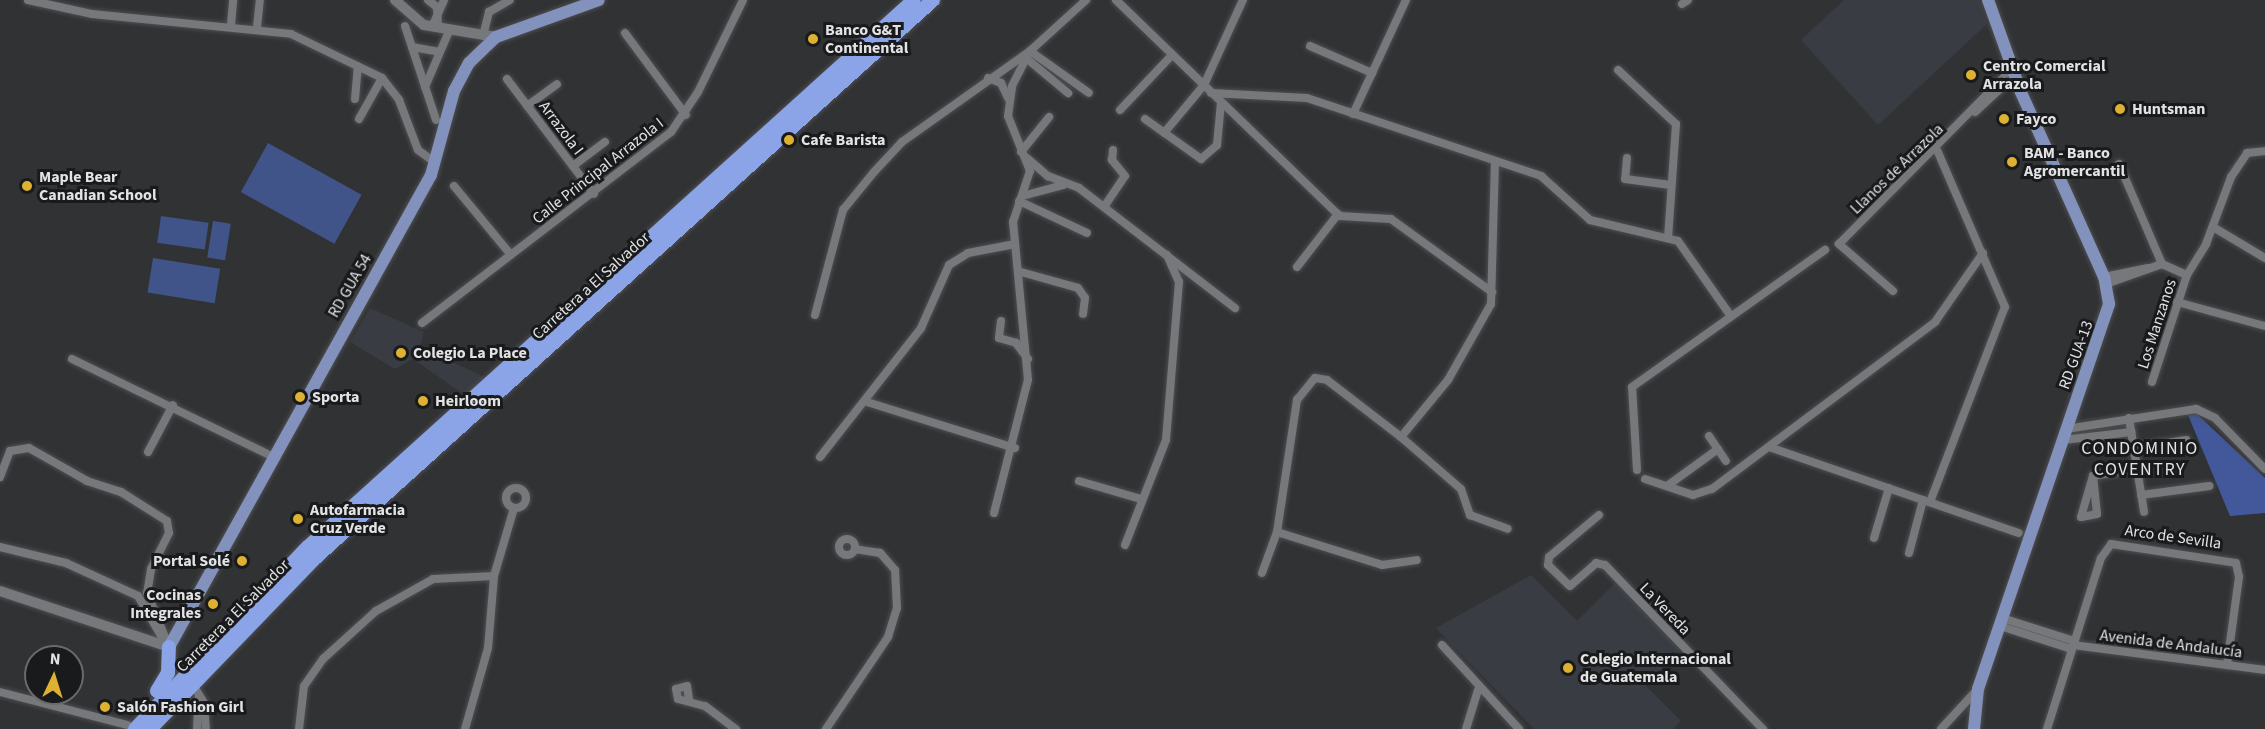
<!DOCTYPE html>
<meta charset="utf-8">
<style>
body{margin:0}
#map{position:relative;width:2265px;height:729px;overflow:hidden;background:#313234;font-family:"Source Sans 3",sans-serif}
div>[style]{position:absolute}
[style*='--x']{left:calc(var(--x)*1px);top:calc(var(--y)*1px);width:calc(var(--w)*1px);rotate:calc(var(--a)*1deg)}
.built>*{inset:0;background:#393c43}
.green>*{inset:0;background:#41548a;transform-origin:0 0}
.forest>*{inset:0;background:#42589a}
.roads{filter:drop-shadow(0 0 2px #4e4e50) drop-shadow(0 0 2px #4e4e50)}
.street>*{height:8px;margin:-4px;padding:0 4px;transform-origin:4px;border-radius:4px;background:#77787b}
.street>.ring{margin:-4px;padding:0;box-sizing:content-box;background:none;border:8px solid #77787b;border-radius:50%}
.secondary>*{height:10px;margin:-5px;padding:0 5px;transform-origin:5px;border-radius:5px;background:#77787b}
.primary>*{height:12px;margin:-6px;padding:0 6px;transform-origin:6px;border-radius:6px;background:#8292bc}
.highway>*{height:14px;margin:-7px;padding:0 7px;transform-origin:7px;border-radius:7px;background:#8aa4e7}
.dots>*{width:16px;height:16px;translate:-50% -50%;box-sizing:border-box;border:3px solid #191a1b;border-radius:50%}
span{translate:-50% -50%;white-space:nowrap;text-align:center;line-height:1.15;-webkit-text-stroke:6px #191a1b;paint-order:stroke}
.poi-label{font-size:16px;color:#e3e3e5;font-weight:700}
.left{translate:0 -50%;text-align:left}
.right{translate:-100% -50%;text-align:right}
.street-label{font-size:16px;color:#e3e3e5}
.neighbourhood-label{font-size:18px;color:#e3e3e5;letter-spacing:1.5px}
.north{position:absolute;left:24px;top:645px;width:60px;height:60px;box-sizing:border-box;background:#191a1b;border:2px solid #6a6a6c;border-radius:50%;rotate:4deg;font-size:16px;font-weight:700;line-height:24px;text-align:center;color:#e3e3e5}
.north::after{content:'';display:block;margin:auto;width:21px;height:27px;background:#deb133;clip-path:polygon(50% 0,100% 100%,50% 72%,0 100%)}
</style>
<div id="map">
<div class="built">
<div style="clip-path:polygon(1844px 0,1979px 0,1987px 24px,1878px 125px,1801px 40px)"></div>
<div style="clip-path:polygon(370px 308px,424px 332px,420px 347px,487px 378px,466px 396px,413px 359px,395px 369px,350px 342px)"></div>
<div style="clip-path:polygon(1531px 575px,1577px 621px,1615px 583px,1680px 650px,1645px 685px,1681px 721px,1673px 729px,1534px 729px,1436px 628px)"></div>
</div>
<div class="green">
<div style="left:268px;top:143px;width:107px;height:56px;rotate:29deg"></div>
<div style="left:161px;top:216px;width:48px;height:27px;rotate:8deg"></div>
<div style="left:213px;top:221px;width:18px;height:37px;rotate:9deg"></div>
<div style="left:153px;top:258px;width:68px;height:35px;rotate:9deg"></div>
</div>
<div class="forest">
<div style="clip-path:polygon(2197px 414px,2265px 478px,2265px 513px,2230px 516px,2188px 415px)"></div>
</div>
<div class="roads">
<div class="street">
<div style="--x:28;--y:0;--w:66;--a:12.3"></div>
<div style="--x:92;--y:14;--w:200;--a:5.7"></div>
<div style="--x:291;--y:34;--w:101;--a:25.8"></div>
<div style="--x:382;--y:78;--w:28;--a:52"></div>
<div style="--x:399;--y:100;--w:53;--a:69.2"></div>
<div style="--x:418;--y:150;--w:22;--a:36"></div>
<div style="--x:428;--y:0;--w:11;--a:38"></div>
<div style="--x:437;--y:7;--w:21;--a:87"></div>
<div style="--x:1116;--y:0;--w:311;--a:44"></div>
<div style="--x:1340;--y:216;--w:51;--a:3.4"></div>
<div style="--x:1391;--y:219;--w:125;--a:35.9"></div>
<div style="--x:1682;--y:4;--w:7;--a:-34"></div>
<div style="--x:231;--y:25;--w:25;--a:-85"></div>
<div style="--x:405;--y:26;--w:99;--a:71.7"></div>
<div style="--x:257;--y:27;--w:27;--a:-84"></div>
<div style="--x:432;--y:27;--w:30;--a:-66"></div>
<div style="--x:484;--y:32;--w:21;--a:-76"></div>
<div style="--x:489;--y:12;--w:24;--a:-30"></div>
<div style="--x:625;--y:33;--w:102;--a:53.4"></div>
<div style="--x:1310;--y:46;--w:68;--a:23.5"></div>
<div style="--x:412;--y:47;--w:28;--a:10"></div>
<div style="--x:1030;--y:51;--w:72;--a:35.4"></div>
<div style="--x:1026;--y:58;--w:55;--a:39.8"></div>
<div style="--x:1618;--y:70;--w:79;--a:43"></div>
<div style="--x:1676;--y:124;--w:113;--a:94"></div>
<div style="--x:988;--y:78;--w:14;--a:21"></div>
<div style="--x:1001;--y:83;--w:17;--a:65"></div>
<div style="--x:507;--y:79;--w:144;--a:52.9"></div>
<div style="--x:425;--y:87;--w:63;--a:-66.7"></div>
<div style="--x:1211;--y:93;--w:96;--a:3"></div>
<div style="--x:1307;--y:98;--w:247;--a:18.4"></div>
<div style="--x:1541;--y:176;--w:66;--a:41.9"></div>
<div style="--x:1590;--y:220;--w:90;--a:13.4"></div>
<div style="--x:1678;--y:241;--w:90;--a:54.9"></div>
<div style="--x:355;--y:99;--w:33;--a:-85"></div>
<div style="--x:527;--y:106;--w:37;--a:-36"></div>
<div style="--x:1120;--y:110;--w:76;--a:-46.6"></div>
<div style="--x:1975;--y:112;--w:54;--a:-42.8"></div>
<div style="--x:1353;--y:114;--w:126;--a:-65.1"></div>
<div style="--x:359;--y:119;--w:47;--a:-60.7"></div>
<div style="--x:1145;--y:119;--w:69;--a:35.5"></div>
<div style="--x:1201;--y:159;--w:21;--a:-41"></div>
<div style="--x:1217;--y:145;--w:42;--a:-84.6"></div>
<div style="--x:1164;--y:133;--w:62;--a:-50.2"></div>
<div style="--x:1204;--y:85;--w:94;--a:-65.4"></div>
<div style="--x:1021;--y:152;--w:45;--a:-51.3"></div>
<div style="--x:1027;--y:158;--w:28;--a:41"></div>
<div style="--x:1048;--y:176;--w:33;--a:21"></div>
<div style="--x:1079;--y:188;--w:197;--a:37.6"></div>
<div style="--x:1627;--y:158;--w:21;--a:95"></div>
<div style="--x:1625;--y:179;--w:46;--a:7.4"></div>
<div style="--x:2119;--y:164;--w:109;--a:66.7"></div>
<div style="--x:2162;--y:264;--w:27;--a:24"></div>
<div style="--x:573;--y:166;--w:40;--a:-37"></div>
<div style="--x:454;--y:186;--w:89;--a:50.4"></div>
<div style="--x:1026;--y:195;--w:39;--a:-15"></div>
<div style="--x:1019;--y:201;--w:75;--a:25.2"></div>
<div style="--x:1104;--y:207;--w:37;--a:-56"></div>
<div style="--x:1125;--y:176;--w:21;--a:-129"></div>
<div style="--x:1112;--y:160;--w:10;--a:-84"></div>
<div style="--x:2213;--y:227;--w:61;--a:30.8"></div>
<div style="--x:1297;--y:267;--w:67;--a:-52.3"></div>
<div style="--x:1021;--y:272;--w:59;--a:15.7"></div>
<div style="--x:1078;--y:288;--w:12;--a:55"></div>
<div style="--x:1085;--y:298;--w:16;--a:97"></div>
<div style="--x:2104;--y:277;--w:45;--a:-11.6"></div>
<div style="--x:2106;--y:284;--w:59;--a:-19.7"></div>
<div style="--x:1893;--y:291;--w:72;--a:-139"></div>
<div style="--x:1839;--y:244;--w:247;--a:-45.3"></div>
<div style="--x:2177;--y:302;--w:91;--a:15.3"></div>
<div style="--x:815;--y:315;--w:109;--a:-75.1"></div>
<div style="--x:843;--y:210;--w:49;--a:-50.8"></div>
<div style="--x:874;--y:172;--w:41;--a:-47"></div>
<div style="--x:902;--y:142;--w:157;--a:-35.4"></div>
<div style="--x:1030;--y:51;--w:76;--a:-42.3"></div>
<div style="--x:1001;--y:321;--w:17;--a:97"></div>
<div style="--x:999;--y:338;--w:18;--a:16"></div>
<div style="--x:1016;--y:343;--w:20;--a:53"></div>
<div style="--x:422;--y:323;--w:314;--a:-37.5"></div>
<div style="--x:671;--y:132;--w:48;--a:-56"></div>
<div style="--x:698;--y:92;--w:102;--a:-63.9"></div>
<div style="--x:72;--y:359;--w:225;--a:25.9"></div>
<div style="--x:2152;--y:382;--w:113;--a:-71.9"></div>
<div style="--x:2187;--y:275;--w:36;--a:-58"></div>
<div style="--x:2206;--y:244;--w:72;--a:-69.5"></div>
<div style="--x:2231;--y:177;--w:29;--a:-56"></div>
<div style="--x:2247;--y:153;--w:18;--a:-6"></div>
<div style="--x:867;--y:402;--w:155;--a:17.3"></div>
<div style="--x:2129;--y:418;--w:95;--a:80.9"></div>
<div style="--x:2066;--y:429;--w:132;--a:-8.7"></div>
<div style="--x:2196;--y:409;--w:21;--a:25"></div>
<div style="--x:2215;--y:418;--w:71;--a:45.6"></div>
<div style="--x:1709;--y:436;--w:30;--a:56"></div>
<div style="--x:1401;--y:437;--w:74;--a:-50.5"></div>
<div style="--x:1448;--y:380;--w:87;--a:-60.5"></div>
<div style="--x:1491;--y:304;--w:143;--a:-88.4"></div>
<div style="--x:2063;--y:440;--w:69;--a:-6.6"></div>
<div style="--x:1769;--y:447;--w:264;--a:19"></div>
<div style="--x:2134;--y:448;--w:53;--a:-8.7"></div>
<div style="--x:148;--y:452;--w:53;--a:-62"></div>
<div style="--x:820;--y:457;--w:164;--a:-51.9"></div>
<div style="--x:921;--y:328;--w:69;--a:-66"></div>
<div style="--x:949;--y:265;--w:22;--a:-32"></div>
<div style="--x:968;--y:253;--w:48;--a:-10.8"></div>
<div style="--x:1637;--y:470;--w:83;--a:-93.4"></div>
<div style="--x:1632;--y:387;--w:237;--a:-35.4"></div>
<div style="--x:2093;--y:476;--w:38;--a:84"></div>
<div style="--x:2097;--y:514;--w:16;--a:169"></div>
<div style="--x:2081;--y:517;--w:43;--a:-73.7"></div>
<div style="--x:2093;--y:476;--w:45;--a:-10.3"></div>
<div style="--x:0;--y:477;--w:28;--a:-69"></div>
<div style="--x:10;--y:451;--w:19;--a:-9"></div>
<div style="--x:29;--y:448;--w:67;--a:29.6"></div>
<div style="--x:87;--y:481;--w:36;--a:18"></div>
<div style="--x:121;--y:492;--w:54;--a:32.2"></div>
<div style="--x:167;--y:521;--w:12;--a:81"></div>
<div style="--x:169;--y:533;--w:40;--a:116.6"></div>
<div style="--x:151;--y:569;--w:24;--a:99"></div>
<div style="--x:147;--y:593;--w:58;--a:67.8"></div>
<div style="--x:1645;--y:479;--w:51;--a:18.4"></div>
<div style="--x:1693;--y:495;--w:20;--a:-18"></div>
<div style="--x:1712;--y:489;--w:279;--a:-36.8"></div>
<div style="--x:1935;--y:322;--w:84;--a:-55.2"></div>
<div style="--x:1079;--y:481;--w:65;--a:16.2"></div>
<div style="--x:1667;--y:486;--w:63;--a:-36"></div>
<div class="ring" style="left:506px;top:488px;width:12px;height:12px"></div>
<div style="--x:2141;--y:495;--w:69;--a:-7.5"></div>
<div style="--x:1930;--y:502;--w:209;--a:-69"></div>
<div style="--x:2005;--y:307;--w:171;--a:-113.4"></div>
<div style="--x:994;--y:513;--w:137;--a:-75.7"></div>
<div style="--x:1028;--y:380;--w:159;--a:-95.4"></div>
<div style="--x:1013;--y:222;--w:54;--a:-71.6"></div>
<div style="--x:1030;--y:171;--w:59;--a:-111.8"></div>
<div style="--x:1008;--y:116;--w:30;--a:-82"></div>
<div style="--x:1012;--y:86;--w:39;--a:-63"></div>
<div style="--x:1599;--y:515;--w:65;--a:140"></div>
<div style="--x:1549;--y:557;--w:8;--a:97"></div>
<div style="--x:1548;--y:565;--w:30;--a:44"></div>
<div style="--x:1570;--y:586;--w:35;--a:-41"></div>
<div style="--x:1596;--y:563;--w:9;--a:13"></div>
<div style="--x:1605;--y:565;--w:228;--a:46.1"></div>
<div style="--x:1277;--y:532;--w:110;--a:17.4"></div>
<div style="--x:1382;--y:565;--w:35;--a:-8"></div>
<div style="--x:1874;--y:538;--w:52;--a:-73.3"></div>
<div class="ring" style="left:839px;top:539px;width:8px;height:8px"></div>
<div style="--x:1125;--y:545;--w:113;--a:-68.7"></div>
<div style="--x:1166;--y:440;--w:159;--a:-85.3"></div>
<div style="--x:1179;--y:282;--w:30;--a:-114"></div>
<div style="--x:0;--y:547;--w:68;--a:13.6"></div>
<div style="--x:66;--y:563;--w:79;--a:24.6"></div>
<div style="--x:138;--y:596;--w:58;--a:59.9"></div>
<div style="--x:1909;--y:553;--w:55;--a:-75.2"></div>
<div style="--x:1262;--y:573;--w:44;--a:-69.9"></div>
<div style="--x:1277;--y:532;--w:134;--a:-81.4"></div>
<div style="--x:1297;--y:400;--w:28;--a:-51"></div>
<div style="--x:1315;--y:378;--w:12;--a:9"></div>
<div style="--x:1327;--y:380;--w:93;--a:37.6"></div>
<div style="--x:1401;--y:437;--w:79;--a:40.9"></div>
<div style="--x:1461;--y:489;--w:28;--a:71"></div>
<div style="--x:1470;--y:515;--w:40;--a:20.2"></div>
<div style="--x:2002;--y:618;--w:76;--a:17.7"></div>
<div style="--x:2000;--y:626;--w:75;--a:17.9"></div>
<div style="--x:1442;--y:645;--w:114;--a:47.5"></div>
<div style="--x:2073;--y:645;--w:194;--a:7.4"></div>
<div style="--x:195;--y:688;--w:17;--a:59"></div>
<div style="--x:204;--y:703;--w:26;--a:86"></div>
<div style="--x:0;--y:692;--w:132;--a:14.5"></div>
<div style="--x:689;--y:699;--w:13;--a:-99"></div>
<div style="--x:687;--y:686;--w:11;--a:165"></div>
<div style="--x:676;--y:689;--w:10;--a:79"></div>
<div style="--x:678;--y:699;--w:28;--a:15"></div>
<div style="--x:705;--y:706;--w:39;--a:37"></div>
<div style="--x:197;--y:729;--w:33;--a:-87"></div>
<div style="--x:299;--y:729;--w:43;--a:-83.4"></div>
<div style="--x:304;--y:686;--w:33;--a:-55"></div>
<div style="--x:323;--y:659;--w:72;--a:-42.2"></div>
<div style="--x:376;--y:611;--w:65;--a:-29.3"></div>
<div style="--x:433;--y:579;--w:61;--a:-2.8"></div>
<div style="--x:465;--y:729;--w:84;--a:-74.1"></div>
<div style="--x:488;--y:648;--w:72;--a:-85.2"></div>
<div style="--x:494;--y:576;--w:71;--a:-73.6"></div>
<div style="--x:826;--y:729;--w:111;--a:-56"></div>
<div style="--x:888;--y:637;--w:30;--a:-73"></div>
<div style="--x:897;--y:608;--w:38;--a:-93"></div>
<div style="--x:895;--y:570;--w:23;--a:-131"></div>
<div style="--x:880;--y:553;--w:25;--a:-171"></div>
<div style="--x:1466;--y:729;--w:41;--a:-72.9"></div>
<div style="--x:1941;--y:729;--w:53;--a:-47.3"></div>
<div style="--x:2047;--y:729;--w:179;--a:-72.5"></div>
<div style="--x:2101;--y:558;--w:17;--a:-54"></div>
<div style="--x:2111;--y:544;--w:126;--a:8.6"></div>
<div style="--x:2236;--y:563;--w:14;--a:78"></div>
<div style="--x:2239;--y:577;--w:89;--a:97.8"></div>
</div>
<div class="secondary">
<div style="--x:395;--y:0;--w:38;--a:41"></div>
<div style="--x:424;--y:25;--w:73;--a:9.5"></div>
<div style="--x:0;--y:591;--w:178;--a:18.3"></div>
</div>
<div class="primary">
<div style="--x:169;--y:647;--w:540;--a:-60.97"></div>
<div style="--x:431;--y:175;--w:87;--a:-74.7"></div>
<div style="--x:454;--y:91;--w:32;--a:-62"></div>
<div style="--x:469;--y:63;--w:37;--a:-44"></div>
<div style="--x:496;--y:37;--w:109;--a:-19.8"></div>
<div style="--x:1974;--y:729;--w:40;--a:-84.3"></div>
<div style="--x:1978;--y:689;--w:407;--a:-71.2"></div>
<div style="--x:2109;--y:304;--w:27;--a:-100"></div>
<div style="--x:2104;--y:277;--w:203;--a:-114.2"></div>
<div style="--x:2021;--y:92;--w:98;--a:-109.7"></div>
</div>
<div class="highway">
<div style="--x:157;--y:691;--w:21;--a:-59"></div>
<div style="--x:168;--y:673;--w:26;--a:-88"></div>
<div style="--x:135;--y:729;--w:251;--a:-46.5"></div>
<div style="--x:308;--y:547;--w:816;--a:-42.07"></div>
<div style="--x:150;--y:729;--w:236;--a:-46"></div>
<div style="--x:314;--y:559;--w:834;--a:-42.08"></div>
</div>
</div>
<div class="dots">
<div style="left:813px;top:39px;background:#deb133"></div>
<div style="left:1971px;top:75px;background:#deb133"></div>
<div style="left:2120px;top:109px;background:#deb133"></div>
<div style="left:2004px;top:119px;background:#deb133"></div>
<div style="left:789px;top:140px;background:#deb133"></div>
<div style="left:2012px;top:162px;background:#deb133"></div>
<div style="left:27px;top:186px;background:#deb133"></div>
<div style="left:401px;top:353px;background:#deb133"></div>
<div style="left:300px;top:397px;background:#deb133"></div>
<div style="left:423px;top:401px;background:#deb133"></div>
<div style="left:298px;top:519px;background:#deb133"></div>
<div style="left:242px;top:561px;background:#deb133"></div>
<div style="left:213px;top:604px;background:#deb133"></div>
<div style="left:1568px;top:668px;background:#deb133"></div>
<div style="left:105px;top:707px;background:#deb133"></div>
</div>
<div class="poi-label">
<span class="left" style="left:825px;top:39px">Banco G&amp;T<br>Continental</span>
<span class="left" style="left:1983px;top:75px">Centro Comercial<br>Arrazola</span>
<span class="left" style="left:2132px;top:109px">Huntsman</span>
<span class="left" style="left:2016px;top:119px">Fayco</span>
<span class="left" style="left:801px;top:140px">Cafe Barista</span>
<span class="left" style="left:2024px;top:162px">BAM - Banco<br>Agromercantil</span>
<span class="left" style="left:39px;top:186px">Maple Bear<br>Canadian School</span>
<span class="left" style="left:413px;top:353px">Colegio La Place</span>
<span class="left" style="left:312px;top:397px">Sporta</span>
<span class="left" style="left:435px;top:401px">Heirloom</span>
<span class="left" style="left:310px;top:519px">Autofarmacia<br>Cruz Verde</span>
<span class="right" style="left:230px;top:561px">Portal Solé</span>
<span class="right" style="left:201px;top:604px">Cocinas<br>Integrales</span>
<span class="left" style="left:1580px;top:668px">Colegio Internacional<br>de Guatemala</span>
<span class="left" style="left:117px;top:707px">Salón Fashion Girl</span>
</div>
<div class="street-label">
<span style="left:561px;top:128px;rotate:53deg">Arrazola I</span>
<span style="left:1897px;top:169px;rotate:-44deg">Llanos de Arrazola</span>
<span style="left:598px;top:171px;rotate:-38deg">Calle Principal Arrazola I</span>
<span style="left:350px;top:286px;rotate:-60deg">RD GUA 54</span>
<span style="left:591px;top:286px;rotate:-42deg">Carretera a El Salvador</span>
<span style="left:2157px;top:324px;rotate:-72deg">Los Manzanos</span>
<span style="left:2076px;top:355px;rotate:-70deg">RD GUA-13</span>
<span style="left:2173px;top:537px;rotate:8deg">Arco de Sevilla</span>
<span style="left:1665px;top:609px;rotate:46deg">La Vereda</span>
<span style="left:233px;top:616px;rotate:-45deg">Carretera a El Salvador</span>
<span style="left:2171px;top:644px;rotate:7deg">Avenida de Andalucía</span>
</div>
<div class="neighbourhood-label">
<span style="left:2140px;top:460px">CONDOMINIO<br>COVENTRY</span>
</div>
<div class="north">N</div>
</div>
